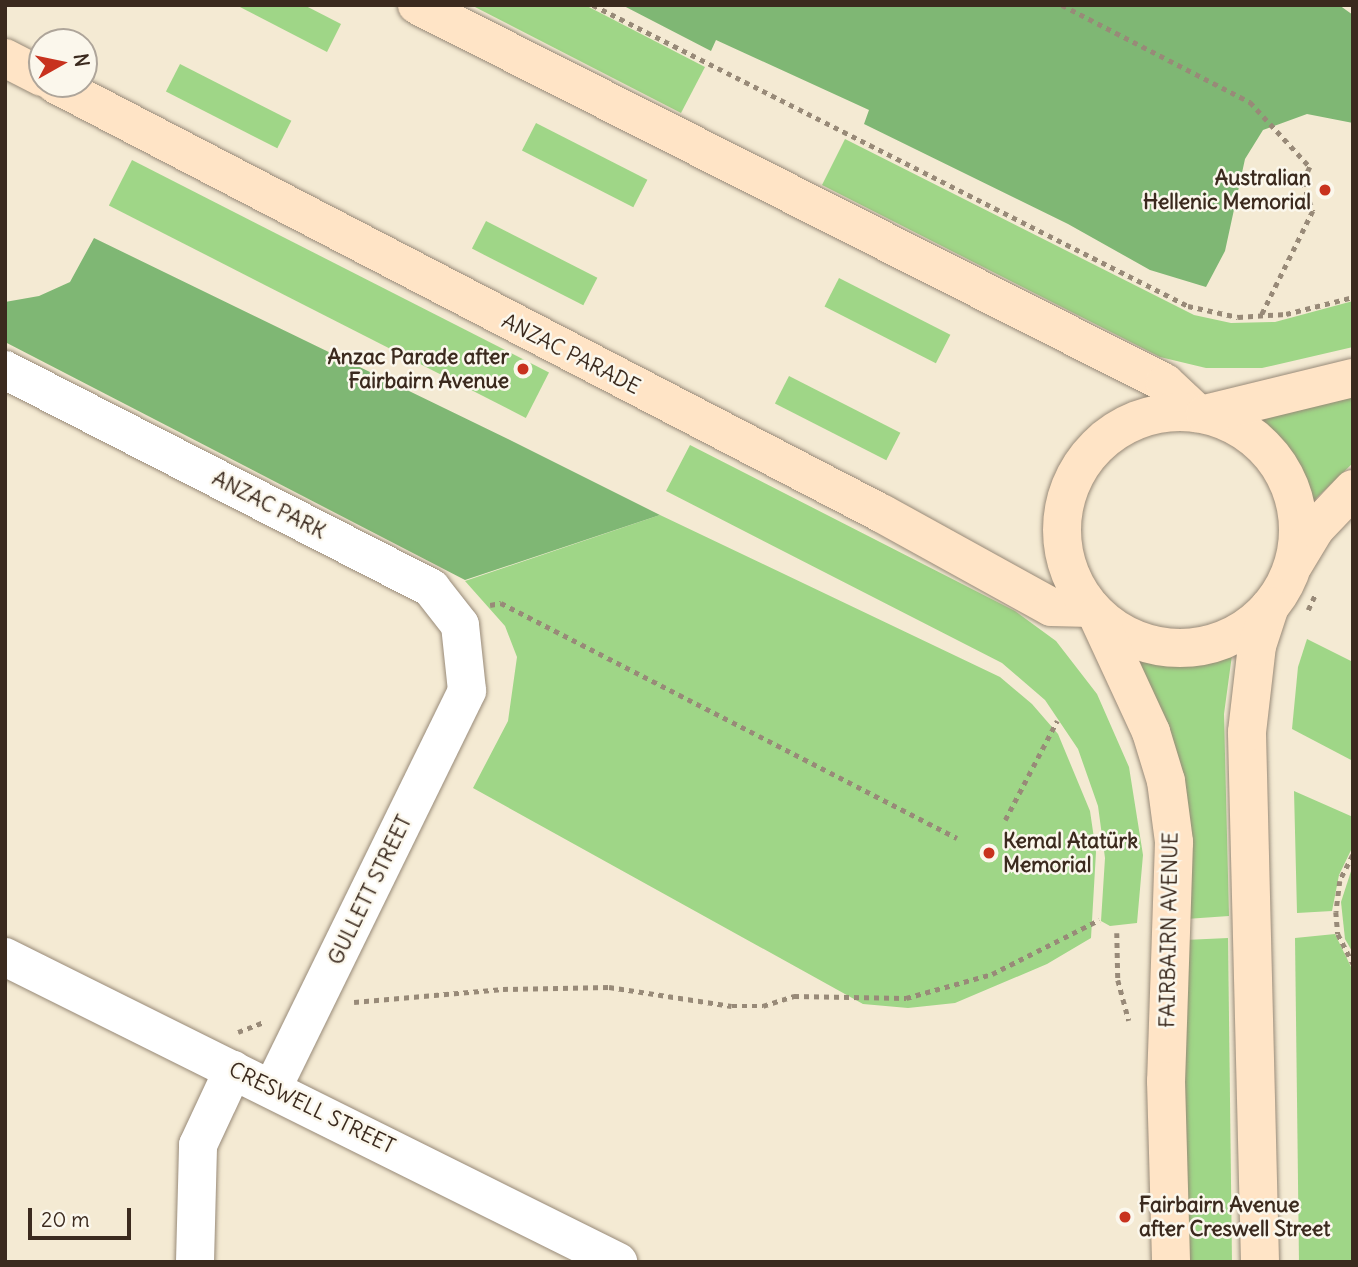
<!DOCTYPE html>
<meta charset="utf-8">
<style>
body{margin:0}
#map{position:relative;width:1358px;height:1267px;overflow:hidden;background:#f4ead3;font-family:Delius,sans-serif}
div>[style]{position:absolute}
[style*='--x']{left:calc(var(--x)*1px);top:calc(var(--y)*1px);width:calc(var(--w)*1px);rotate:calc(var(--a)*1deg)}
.green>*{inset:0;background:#9fd687;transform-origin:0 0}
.forest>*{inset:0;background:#7fb774}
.path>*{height:4.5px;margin-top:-2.25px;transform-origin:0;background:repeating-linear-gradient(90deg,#988a78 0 5px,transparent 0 10px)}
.roads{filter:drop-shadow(0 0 2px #988a78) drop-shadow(0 0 2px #988a78)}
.street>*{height:38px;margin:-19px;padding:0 19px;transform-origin:19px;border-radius:19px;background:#fff}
.secondary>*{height:38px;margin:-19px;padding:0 19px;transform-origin:19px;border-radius:19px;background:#ffe4c6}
.secondary>.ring{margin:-19px;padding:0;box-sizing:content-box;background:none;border:38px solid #ffe4c6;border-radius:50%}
.dots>*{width:19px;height:19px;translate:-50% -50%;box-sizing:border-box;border:4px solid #fbf7ec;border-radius:50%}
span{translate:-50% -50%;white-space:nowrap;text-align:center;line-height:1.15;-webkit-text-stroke:5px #fbf7ec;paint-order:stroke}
.poi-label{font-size:21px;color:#3b2a1e;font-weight:700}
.right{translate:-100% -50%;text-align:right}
.left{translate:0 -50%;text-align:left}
.street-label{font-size:21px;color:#3b2a1e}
.frame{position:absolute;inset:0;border:7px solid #3b2a1e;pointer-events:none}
.north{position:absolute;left:28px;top:28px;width:70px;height:70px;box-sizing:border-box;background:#fbf7ec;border:2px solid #aea59a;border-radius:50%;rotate:81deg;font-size:19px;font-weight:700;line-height:28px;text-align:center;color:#3b2a1e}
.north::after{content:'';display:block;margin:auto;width:24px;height:32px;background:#c8321e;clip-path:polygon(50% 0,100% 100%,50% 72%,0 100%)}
.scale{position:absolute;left:28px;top:1208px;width:103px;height:32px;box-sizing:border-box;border:4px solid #3b2a1e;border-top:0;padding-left:9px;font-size:21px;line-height:24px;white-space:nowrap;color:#3b2a1e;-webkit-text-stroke:5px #fbf7ec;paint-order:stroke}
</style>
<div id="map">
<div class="green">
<div style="clip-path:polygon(236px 5px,304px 5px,341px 24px,327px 52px)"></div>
<div style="clip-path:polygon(471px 5px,585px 5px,705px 67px,681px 113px)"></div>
<div style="left:180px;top:64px;width:125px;height:31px;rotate:27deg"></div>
<div style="left:536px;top:123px;width:125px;height:31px;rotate:27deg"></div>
<div style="clip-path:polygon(845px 139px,1194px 315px,1231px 323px,1275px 322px,1353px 301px,1353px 347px,1262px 368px,1206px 368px,1160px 357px,822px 185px)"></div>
<div style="left:132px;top:160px;width:468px;height:51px;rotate:27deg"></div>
<div style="left:486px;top:221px;width:125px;height:31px;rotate:27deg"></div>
<div style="left:839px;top:278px;width:125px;height:32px;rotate:27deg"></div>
<div style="left:789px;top:376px;width:125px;height:31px;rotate:27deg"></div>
<div style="clip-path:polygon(1353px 395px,1353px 463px,1310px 504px,1302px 472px,1281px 442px,1257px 421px)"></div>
<div style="clip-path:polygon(690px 445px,1015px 611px,1056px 641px,1097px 694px,1129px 767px,1143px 855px,1137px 923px,1110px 926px,1101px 921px,1105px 858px,1098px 806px,1078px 749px,1045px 700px,1002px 663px,666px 491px)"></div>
<div style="clip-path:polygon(660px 515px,1000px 677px,1032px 704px,1058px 734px,1090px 811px,1096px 852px,1091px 938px,1047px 964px,955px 1003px,908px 1008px,863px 1004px,473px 788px,508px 721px,517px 657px,505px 626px,465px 581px)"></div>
<div style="clip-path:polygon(1307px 639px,1353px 662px,1353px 761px,1292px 729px,1298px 667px)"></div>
<div style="clip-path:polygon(1228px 650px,1232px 655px,1224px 714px,1229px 916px,1186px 919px,1137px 656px,1185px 661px)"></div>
<div style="clip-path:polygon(1294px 791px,1353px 817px,1353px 846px,1339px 875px,1332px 911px,1297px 913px)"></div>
<div style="clip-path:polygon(1353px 865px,1353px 953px,1345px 939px,1341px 902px)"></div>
<div style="clip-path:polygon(1335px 934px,1353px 971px,1353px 1262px,1299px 1262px,1295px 938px)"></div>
<div style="clip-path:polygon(1228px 938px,1232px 1262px,1186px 1262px,1182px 1122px,1185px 940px)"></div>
</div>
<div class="forest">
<div style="clip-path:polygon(622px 5px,1339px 5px,1353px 15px,1353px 123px,1307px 114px,1263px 130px,1245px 159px,1225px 251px,1206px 287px,1150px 270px,1068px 224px,864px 124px,869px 110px,716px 40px,711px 51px)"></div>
<div style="clip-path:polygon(94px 238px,514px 442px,660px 515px,465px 580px,5px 342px,5px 302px,39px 296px,70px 282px)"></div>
</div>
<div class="path">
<div style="--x:593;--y:5;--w:667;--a:26.83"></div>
<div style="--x:1188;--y:306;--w:51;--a:12.4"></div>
<div style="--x:1238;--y:317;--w:48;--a:-3.6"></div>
<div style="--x:1286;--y:314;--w:69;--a:-14.2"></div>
<div style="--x:1062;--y:5;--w:212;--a:27.3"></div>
<div style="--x:1250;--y:102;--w:88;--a:47.3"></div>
<div style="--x:1310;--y:167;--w:17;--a:115"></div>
<div style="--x:1303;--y:182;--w:31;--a:71"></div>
<div style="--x:1313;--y:211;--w:117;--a:116.3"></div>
<div style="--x:490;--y:605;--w:11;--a:-10"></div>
<div style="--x:501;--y:603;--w:513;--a:27.26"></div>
<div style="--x:1308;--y:610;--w:19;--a:-65"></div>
<div style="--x:1005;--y:820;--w:112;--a:-62.3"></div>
<div style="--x:1353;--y:855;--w:29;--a:117"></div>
<div style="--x:1340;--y:881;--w:31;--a:97"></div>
<div style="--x:1336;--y:912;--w:22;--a:85"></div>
<div style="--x:1338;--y:934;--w:33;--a:63"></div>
<div style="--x:1117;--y:933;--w:47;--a:88.8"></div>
<div style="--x:1118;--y:980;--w:42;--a:75"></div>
<div style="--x:354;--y:1002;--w:150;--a:-5"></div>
<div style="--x:503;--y:989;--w:106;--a:-1.1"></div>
<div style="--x:609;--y:987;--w:124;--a:8.8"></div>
<div style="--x:732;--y:1006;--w:31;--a:0"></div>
<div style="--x:763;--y:1006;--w:33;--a:-18"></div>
<div style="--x:794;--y:996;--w:112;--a:1"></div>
<div style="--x:906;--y:998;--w:89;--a:-15.6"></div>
<div style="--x:992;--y:974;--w:120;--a:-26.8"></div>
<div style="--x:238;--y:1032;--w:26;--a:-21"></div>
</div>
<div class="roads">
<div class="street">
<div style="--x:5;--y:370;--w:479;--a:27.1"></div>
<div style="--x:431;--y:588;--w:47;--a:51.9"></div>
<div style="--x:460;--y:625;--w:66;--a:83.9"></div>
<div style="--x:467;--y:691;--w:443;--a:116.1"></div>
<div style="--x:5;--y:957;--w:685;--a:26.45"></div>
<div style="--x:195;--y:1262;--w:117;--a:-88.5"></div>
<div style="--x:198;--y:1145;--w:83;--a:-65"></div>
</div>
<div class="secondary">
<div style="--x:417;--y:5;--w:838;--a:26.81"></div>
<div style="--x:1165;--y:383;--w:44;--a:43.2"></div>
<div style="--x:5;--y:58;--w:42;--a:27.2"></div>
<div style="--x:55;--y:84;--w:931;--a:27.45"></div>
<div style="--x:881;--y:513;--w:194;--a:28.9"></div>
<div style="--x:1051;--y:607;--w:40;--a:1.4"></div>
<div class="ring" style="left:1062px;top:412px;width:198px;height:198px"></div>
<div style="--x:1205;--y:414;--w:152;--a:-13.7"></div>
<div style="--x:1294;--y:564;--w:41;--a:-59"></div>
<div style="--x:1315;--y:529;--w:55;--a:-46.5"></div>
<div style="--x:1097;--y:615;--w:129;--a:65.2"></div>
<div style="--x:1151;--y:732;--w:51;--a:73"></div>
<div style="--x:1166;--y:781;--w:62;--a:82.5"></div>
<div style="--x:1174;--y:842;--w:239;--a:91.9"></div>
<div style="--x:1166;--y:1081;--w:181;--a:88.4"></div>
<div style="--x:1260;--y:1262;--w:530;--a:-91.41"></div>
<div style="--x:1247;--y:732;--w:87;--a:-83.4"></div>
<div style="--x:1257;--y:646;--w:42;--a:-72"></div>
</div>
</div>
<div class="dots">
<div style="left:1325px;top:190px;background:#c8321e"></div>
<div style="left:523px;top:369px;background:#c8321e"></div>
<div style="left:989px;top:853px;background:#c8321e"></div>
<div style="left:1125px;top:1217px;background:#c8321e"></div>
</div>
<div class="poi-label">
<span class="right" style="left:1311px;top:190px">Australian<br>Hellenic Memorial</span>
<span class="right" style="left:509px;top:369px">Anzac Parade after<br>Fairbairn Avenue</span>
<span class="left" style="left:1003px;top:853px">Kemal Atatürk<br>Memorial</span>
<span class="left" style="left:1139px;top:1217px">Fairbairn Avenue<br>after Creswell Street</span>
</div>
<div class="street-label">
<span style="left:571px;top:354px;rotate:27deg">ANZAC PARADE</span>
<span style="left:269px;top:505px;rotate:27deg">ANZAC PARK</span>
<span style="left:370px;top:890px;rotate:-64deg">GULLETT STREET</span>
<span style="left:1169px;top:930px;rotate:-89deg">FAIRBAIRN AVENUE</span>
<span style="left:312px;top:1108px;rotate:26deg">CRESWELL STREET</span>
</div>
<div class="frame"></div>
<div class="north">N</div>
<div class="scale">20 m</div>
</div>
